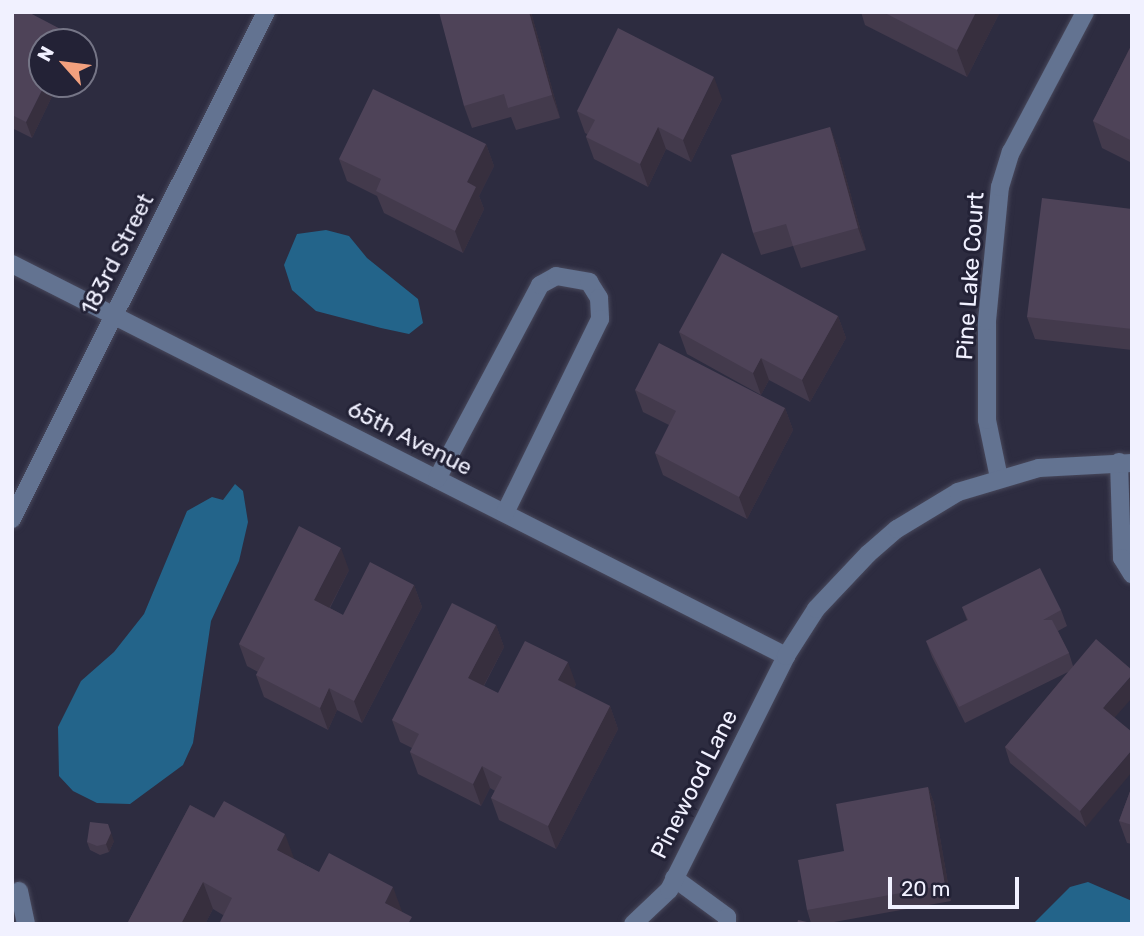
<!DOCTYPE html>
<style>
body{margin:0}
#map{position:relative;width:1144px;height:936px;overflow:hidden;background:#2d2c40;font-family:Rubik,sans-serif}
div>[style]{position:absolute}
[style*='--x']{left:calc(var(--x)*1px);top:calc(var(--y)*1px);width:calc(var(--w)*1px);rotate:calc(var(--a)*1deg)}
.water>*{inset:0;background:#23648a}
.roads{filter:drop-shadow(0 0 2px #48485b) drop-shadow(0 0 2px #48485b)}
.minor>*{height:18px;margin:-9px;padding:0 9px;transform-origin:9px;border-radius:9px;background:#637391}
.wall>*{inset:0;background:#433a4c}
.shaded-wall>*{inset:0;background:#372f3e}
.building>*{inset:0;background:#4e4358}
span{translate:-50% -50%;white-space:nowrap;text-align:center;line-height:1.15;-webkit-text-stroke:6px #232236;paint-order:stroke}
.street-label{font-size:23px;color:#f1f1ff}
.frame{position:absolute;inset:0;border:14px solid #f1f1ff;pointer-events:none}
.north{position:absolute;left:28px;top:28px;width:70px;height:70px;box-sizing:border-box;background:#232236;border:2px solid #757586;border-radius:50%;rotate:298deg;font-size:19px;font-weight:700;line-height:28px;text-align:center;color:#f1f1ff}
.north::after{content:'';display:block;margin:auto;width:24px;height:32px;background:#f2a07e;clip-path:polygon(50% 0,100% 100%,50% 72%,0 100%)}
.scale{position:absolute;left:888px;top:877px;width:131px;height:32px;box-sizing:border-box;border:4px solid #f1f1ff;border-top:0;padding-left:9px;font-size:21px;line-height:24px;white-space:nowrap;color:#f1f1ff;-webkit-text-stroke:5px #232236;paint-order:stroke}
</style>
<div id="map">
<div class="water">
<div style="clip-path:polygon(326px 230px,349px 236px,367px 258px,418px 299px,423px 323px,409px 334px,381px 328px,316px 311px,292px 290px,284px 265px,297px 234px)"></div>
<div style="clip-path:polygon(235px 484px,243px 491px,248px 522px,239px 561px,211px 621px,193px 743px,183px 765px,130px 804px,97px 803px,73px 791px,59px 776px,58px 727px,81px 681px,114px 652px,144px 614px,187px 511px,212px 497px,223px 500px)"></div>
<div style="clip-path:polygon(1088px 882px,1132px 901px,1132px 924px,1033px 924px,1070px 887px)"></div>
</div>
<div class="roads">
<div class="minor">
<div style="--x:12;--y:264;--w:868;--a:26.86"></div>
<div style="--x:1119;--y:462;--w:96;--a:88.2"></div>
<div style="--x:1122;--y:558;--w:19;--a:58"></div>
<div style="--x:999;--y:478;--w:59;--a:-101.7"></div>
<div style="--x:987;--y:420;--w:99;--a:-90"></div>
<div style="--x:987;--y:321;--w:135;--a:-84.5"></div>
<div style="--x:1000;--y:187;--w:37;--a:-73"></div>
<div style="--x:1011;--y:152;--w:158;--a:-62.1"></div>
<div style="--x:437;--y:479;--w:220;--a:-62"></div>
<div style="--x:540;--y:285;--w:18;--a:-29"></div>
<div style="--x:556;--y:276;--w:34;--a:10"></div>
<div style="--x:589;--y:282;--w:19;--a:58"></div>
<div style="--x:599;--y:298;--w:21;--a:87"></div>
<div style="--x:600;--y:319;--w:216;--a:116.1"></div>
<div style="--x:12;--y:519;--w:567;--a:-63.39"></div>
<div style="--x:674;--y:878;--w:66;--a:36.3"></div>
<div style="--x:727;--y:917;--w:7;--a:90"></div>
<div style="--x:19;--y:891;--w:34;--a:78"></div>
<div style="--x:633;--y:924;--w:50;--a:-43.4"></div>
<div style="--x:669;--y:890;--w:262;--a:-63.4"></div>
<div style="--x:786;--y:656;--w:56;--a:-57.4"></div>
<div style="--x:816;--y:609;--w:76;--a:-46.6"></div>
<div style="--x:868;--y:554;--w:38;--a:-41"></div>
<div style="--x:897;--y:529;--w:71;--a:-31.2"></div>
<div style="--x:958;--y:492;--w:84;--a:-16.5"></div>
<div style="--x:1039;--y:468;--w:93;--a:-3.1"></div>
</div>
</div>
<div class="wall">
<div style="clip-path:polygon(531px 12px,560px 118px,516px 130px,511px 117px,472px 128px,464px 106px)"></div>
<div style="clip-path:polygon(861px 12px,1000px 12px,967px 77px,865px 25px)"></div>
<div style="clip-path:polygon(12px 17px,42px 84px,58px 84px,32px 138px,12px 128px)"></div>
<div style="clip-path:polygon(1132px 44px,1132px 163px,1102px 148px,1093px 121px)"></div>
<div style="clip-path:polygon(722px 99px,691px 162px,666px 149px,648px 187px,594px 159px,586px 137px,587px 134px,585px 133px,577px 111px)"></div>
<div style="clip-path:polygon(830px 127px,838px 149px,866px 250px,801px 268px,793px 246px,761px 255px,753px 233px)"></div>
<div style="clip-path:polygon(486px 144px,494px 166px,479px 196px,484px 209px,463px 253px,384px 213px,377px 196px,347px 181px,339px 159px)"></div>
<div style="clip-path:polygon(1132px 209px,1132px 350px,1035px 339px,1027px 317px)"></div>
<div style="clip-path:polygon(838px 316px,846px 338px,810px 402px,769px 380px,761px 395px,687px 354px,679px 332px)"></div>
<div style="clip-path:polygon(635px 390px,785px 408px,793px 430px,747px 519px,663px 475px,655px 453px,669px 425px,643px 412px)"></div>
<div style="clip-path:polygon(349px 570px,330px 608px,343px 615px,414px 585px,422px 607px,362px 723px,337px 710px,328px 730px,264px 697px,256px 675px,258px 672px,247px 666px,239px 644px)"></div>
<div style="clip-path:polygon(962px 607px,1061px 610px,1067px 626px,1058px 631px,1069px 653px,1073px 666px,1115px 718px,1086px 827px,1010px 763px,1005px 747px,1068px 672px,965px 723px,932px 657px,926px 641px,967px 620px)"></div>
<div style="clip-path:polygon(496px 625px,504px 647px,484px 686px,498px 693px,576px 684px,574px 688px,610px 706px,618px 729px,556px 849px,499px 820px,491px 798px,495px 791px,490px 788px,481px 806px,418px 774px,410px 752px,412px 748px,400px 742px,392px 720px)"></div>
<div style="clip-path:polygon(1132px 786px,1132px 844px,1127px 843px,1119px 821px)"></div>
<div style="clip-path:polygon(928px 787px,934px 803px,951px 901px,823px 924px,797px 924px,811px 923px,807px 910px)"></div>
<div style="clip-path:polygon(190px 805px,319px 872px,393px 887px,223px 915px,213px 909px,205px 924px,129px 924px,128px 922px)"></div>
<div style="clip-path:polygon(114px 841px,109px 852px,100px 855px,90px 850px,87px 842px)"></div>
</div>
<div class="shaded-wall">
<div style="clip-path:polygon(529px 12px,531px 12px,560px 118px,552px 95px)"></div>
<div style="clip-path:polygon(976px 12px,1000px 12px,967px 77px,957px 50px)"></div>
<div style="clip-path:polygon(70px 34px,73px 42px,66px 42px)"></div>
<div style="clip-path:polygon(714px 77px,722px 99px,691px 162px,683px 140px)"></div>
<div style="clip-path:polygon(45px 84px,58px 84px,32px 138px,26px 122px)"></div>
<div style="clip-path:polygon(658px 127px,666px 149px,648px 187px,640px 164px)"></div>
<div style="clip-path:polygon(830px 127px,838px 149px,866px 250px,858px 228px)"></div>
<div style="clip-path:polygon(486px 144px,494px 166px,479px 196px,484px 209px,463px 253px,455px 231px,467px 182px)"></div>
<div style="clip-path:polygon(838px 316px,846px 338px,810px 402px,802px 380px)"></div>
<div style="clip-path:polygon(761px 358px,769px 380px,761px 395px,753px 373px)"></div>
<div style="clip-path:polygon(785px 408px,793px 430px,747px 519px,739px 497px)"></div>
<div style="clip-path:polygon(341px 548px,349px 570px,322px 622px,314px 600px)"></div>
<div style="clip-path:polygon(414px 585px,422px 607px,362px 723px,354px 701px)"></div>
<div style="clip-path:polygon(496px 625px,504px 647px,476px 700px,468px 678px)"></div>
<div style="clip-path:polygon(568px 662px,576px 684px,566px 703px,558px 680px)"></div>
<div style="clip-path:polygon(1132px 675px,1132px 698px,1109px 724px,1103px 708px)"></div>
<div style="clip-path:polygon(329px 688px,337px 710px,328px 730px,320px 708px)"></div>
<div style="clip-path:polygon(610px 706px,618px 729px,556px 849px,548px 826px)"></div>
<div style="clip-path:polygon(1132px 750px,1132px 772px,1086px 827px,1080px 811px)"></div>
<div style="clip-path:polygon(482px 766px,490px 788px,481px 806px,473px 784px)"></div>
<div style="clip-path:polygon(928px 787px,934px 803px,951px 901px,945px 885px)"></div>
<div style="clip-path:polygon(108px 824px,114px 841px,109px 852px,106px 844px)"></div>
<div style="clip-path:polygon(285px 834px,295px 861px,277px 850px)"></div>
<div style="clip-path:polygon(203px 882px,213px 909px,205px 924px,181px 924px)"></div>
<div style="clip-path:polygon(393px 887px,403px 914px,385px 903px)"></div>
</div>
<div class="building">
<div style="clip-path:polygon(15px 12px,28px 12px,70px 34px,66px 42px,42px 42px,42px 84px,45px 84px,26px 122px,12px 115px,12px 17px)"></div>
<div style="clip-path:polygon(439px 12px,529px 12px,552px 95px,508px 108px,504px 94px,464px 106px)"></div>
<div style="clip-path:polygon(883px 12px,976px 12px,957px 50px)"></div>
<div style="clip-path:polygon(618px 28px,714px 77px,683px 140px,658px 127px,640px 164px,586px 137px,595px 120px,577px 111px)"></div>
<div style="clip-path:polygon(1132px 44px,1132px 141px,1093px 121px)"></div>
<div style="clip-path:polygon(373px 89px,486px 144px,467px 182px,476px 187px,455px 231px,376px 191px,381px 179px,339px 159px)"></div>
<div style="clip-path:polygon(830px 127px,858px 228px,793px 246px,786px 224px,753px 233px,731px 155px)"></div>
<div style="clip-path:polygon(1042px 198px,1132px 209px,1132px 329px,1027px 317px)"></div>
<div style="clip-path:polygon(722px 253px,838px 316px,802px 380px,761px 358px,753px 373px,679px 332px)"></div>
<div style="clip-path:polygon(659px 343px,785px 408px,739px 497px,655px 453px,676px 411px,635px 390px)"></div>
<div style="clip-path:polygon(299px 526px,341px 548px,314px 600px,343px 615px,370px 562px,414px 585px,354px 701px,329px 688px,320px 708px,256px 675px,265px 658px,239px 644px)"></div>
<div style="clip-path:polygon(1040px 568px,1061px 610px,1043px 620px,1052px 620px,1069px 653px,959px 707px,926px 641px,968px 620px,962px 607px)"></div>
<div style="clip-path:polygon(452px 603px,496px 625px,468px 678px,498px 693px,525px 641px,568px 662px,558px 680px,610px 706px,548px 826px,491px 798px,502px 777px,482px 766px,473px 784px,410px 752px,419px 734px,392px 720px)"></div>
<div style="clip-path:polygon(1096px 639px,1132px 670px,1132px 675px,1103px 708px,1132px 732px,1132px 750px,1080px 811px,1005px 747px)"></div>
<div style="clip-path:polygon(1132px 786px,1132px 825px,1119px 821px)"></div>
<div style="clip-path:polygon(928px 787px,945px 885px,807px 910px,798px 860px,844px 851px,836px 804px)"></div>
<div style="clip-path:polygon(224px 801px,285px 834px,277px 850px,319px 872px,329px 853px,393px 887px,385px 903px,412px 917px,408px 924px,219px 924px,232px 898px,203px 882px,181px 924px,132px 924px,128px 922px,190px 805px,214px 818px)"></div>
<div style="clip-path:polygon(90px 822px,108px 824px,111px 833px,106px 844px,97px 846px,87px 842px)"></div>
<div style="clip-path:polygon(798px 920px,816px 924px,797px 924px)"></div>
</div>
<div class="street-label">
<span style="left:117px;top:254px;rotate:-63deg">183rd Street</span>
<span style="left:970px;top:276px;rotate:-86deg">Pine Lake Court</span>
<span style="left:410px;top:438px;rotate:27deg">65th Avenue</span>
<span style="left:694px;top:784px;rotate:-63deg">Pinewood Lane</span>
</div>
<div class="frame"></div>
<div class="north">N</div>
<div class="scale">20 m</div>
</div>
